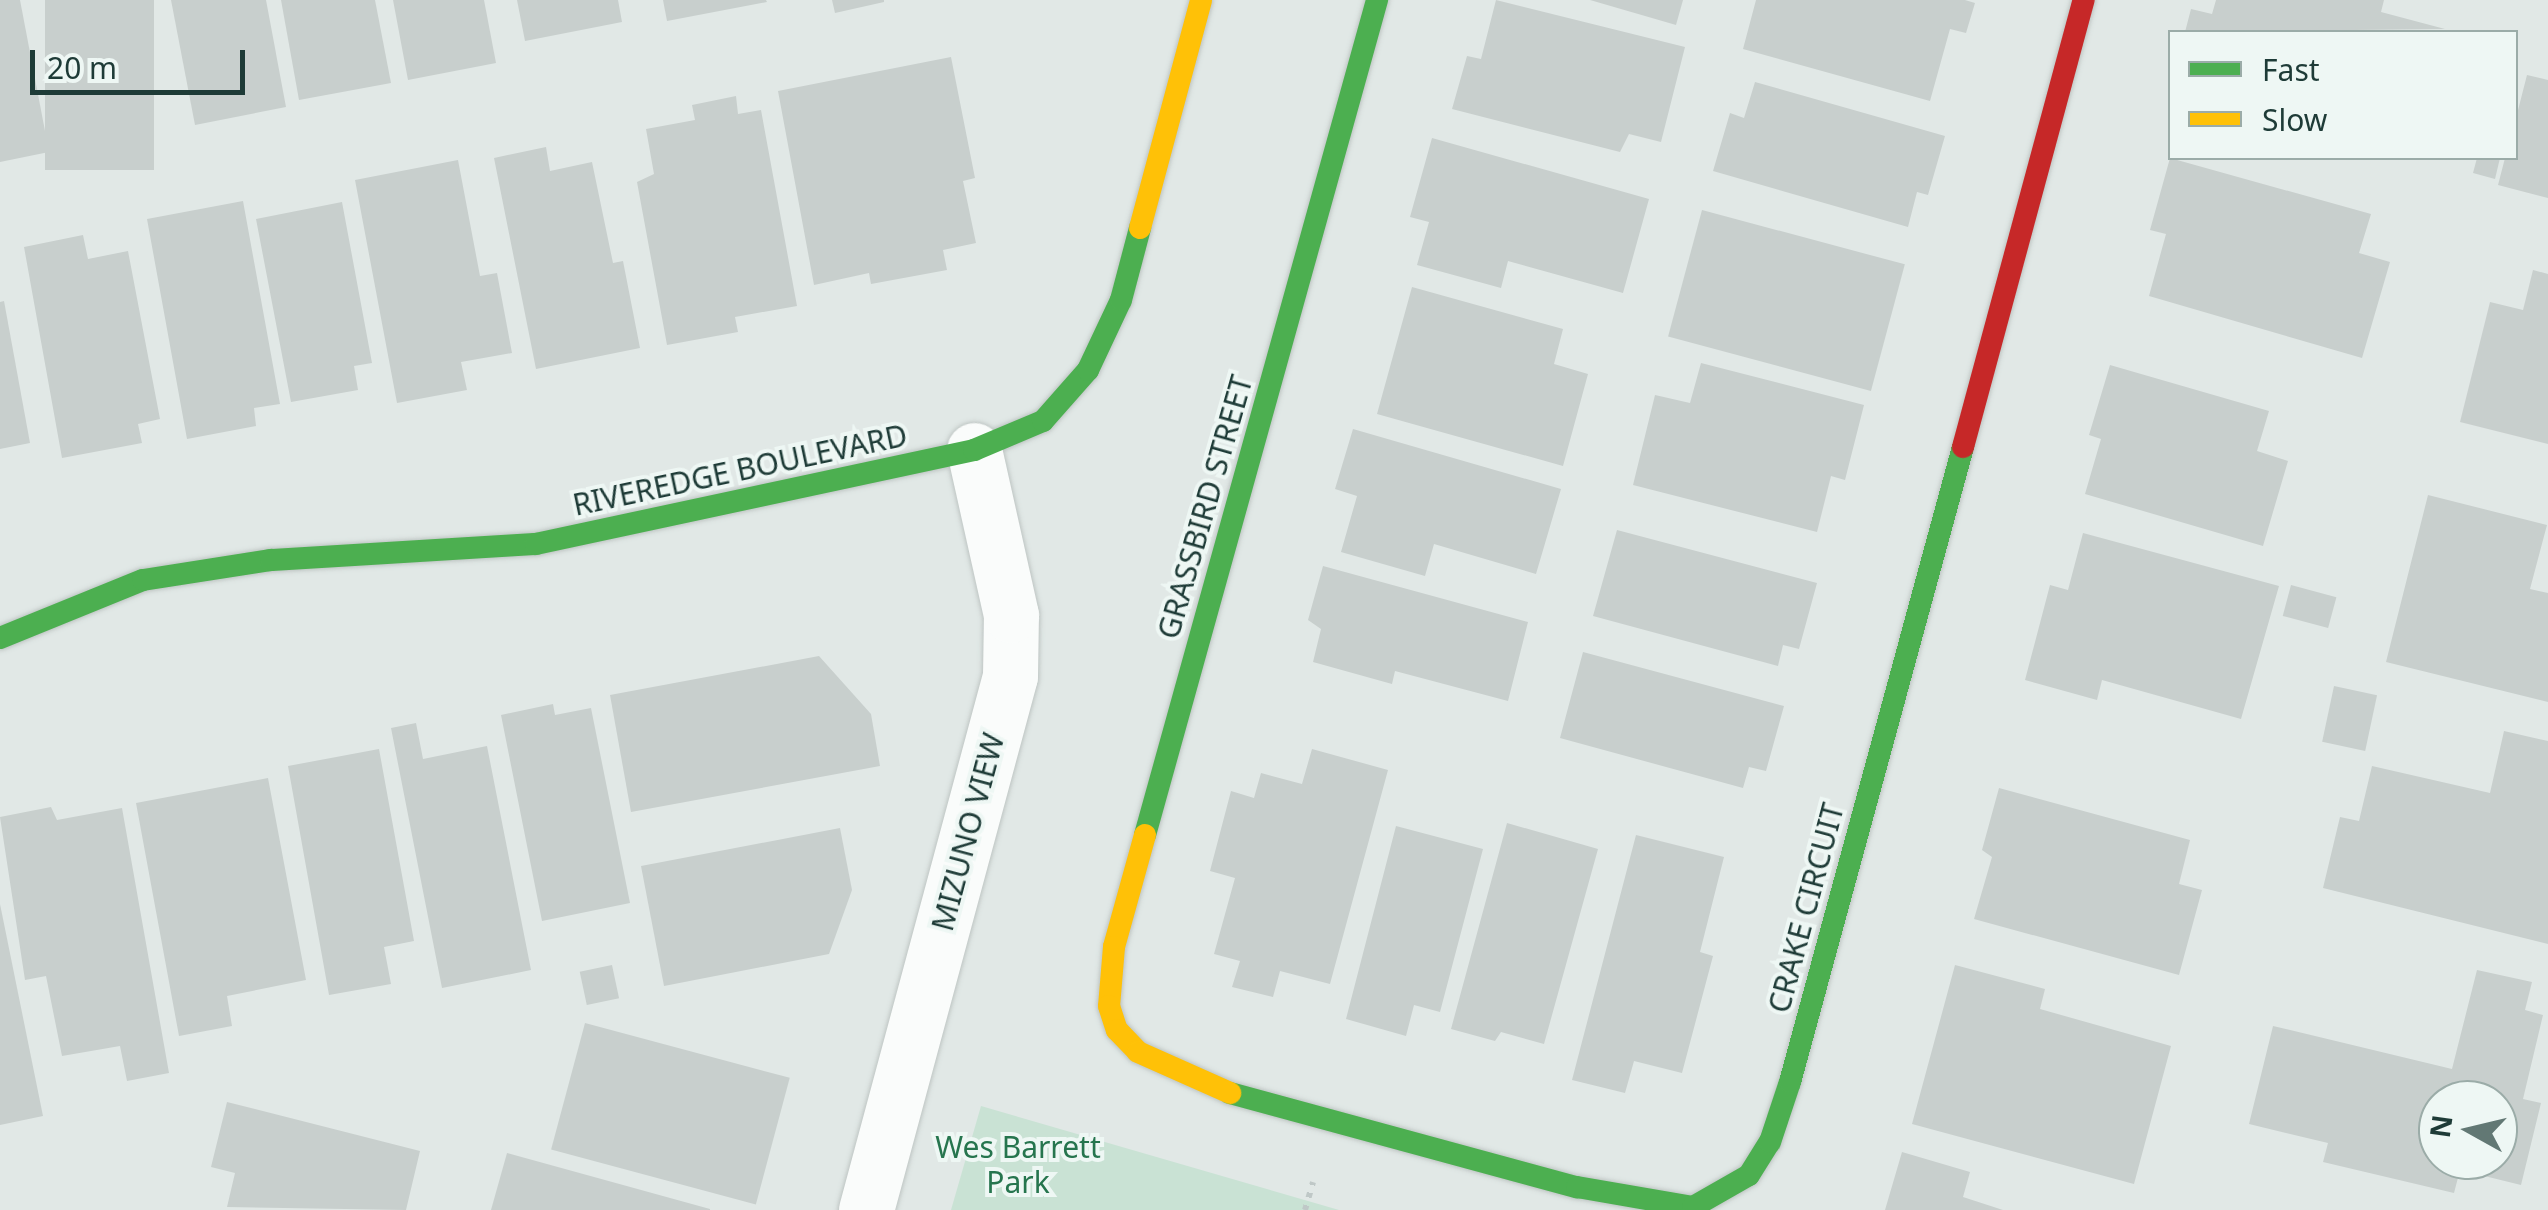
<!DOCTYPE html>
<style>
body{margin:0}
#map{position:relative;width:2548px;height:1210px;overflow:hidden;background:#e1e8e6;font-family:"Noto Sans",sans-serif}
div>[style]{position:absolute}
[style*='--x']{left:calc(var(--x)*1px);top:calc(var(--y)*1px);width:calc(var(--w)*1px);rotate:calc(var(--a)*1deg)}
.green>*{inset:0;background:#c9e2d4}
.building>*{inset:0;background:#c8cfcd;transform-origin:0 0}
.path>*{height:6px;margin-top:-3px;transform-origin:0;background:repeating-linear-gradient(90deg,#bfc8c7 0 5px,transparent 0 13px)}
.roads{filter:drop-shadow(0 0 2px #bec5c3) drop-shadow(0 0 2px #bec5c3)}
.street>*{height:55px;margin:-27.5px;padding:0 27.5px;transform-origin:27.5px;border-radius:27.5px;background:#fafcfb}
.fast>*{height:22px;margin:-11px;padding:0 11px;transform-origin:11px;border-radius:11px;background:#4caf50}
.slow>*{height:22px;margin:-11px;padding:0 11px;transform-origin:11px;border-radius:11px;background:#ffc107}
.jam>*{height:22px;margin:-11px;padding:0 11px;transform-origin:11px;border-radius:11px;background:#c62828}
span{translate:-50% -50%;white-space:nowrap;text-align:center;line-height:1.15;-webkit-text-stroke:8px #eef7f4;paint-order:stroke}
.street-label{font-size:30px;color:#1e3b37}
.park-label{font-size:30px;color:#26754e}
.legend{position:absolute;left:2168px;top:30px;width:350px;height:130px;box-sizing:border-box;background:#eef7f4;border:2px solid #9baca8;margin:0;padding:12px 18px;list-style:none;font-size:30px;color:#1e3b37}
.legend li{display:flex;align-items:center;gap:20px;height:50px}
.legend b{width:50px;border:2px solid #9baca8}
.north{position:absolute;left:2418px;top:1080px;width:100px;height:100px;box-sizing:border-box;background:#eef7f4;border:2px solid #9baca8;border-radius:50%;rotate:278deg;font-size:28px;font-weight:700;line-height:40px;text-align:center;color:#1e3b37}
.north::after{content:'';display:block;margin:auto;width:35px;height:45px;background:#627874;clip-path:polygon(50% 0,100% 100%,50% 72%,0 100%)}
.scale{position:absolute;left:30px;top:50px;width:215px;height:45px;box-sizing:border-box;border:5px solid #1e3b37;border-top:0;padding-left:12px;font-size:30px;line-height:35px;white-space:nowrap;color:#1e3b37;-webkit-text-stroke:8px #eef7f4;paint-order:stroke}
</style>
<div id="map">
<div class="green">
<div style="clip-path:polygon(981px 1106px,1339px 1210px,951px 1210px)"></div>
</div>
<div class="building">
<div style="clip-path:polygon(0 0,20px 0,49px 152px,0 162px)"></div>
<div style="left:45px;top:0;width:109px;height:170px"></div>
<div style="clip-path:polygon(171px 0,266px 0,286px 107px,195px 125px)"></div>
<div style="clip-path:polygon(281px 0,375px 0,391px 83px,299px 100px)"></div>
<div style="clip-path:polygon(393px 0,484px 0,496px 63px,408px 80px)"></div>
<div style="clip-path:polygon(517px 0,618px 0,622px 22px,525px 41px)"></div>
<div style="clip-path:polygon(663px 0,766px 0,767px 2px,667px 21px)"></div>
<div style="clip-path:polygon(832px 0,884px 0,884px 2px,835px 13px)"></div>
<div style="clip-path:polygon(1496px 0,1685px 47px,1661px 142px,1629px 134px,1620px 152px,1452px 109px,1467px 56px,1481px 59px)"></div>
<div style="clip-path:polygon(1590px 0,1683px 0,1676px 25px)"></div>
<div style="clip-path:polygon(1756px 0,1965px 0,1975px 3px,1966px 33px,1950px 29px,1930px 101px,1743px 49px)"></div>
<div style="clip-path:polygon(2216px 0,2384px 0,2381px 12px,2445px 29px,2185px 32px,2191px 9px,2212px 14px)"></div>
<div style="clip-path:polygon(951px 57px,975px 178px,963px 181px,976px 243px,943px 250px,947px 270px,871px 284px,869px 273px,814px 285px,778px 91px)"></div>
<div style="clip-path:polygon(2527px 75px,2548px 80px,2548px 198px,2498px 185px,2505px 158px,2516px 158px,2516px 118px)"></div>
<div style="clip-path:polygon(1755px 82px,1945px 136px,1928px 195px,1917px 192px,1908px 227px,1713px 171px,1730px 113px,1744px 118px)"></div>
<div style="clip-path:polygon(736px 96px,738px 114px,761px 110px,797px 306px,735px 317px,738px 332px,667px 345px,637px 182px,654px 174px,646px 129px,695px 120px,692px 105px)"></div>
<div style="clip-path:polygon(1432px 138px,1649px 199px,1623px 293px,1508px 261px,1501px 288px,1417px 265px,1429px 222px,1410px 217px)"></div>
<div style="clip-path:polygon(546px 147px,550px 171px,592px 162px,613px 263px,623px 261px,640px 348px,536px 369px,494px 158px)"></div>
<div style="clip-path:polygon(2170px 158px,2371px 214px,2359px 253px,2390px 262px,2362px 358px,2149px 296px,2166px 234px,2150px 230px)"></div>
<div style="clip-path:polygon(2477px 158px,2500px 158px,2495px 179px,2473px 173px)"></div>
<div style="clip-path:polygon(458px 160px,480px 276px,497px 273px,512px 353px,461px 362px,467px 390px,397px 403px,355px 180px)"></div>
<div style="clip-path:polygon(243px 201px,280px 404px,254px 408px,256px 426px,187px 439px,147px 219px)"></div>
<div style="clip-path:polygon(342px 202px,372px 363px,354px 366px,358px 390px,291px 402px,256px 219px)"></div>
<div style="left:1702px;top:210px;width:210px;height:131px;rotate:15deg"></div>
<div style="clip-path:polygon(83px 235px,88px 259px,128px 251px,160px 419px,138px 424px,142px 443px,62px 458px,24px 247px)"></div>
<div style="clip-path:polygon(2533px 270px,2548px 274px,2548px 444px,2460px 422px,2490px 302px,2523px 310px)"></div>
<div style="clip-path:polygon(1412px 287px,1563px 329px,1554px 364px,1588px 374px,1563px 466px,1377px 414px)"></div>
<div style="clip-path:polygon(4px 301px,30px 443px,0 449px,0 302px)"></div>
<div style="clip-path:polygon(1701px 363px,1864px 405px,1845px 480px,1831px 476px,1817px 532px,1633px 485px,1655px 395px,1690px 403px)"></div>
<div style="clip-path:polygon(2110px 365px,2269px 411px,2257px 451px,2288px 461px,2263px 546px,2085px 494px,2101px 439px,2089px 435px)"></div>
<div style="clip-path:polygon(1353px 429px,1561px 489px,1536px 574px,1434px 544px,1425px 576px,1341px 552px,1357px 496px,1335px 489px)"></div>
<div style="clip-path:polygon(2428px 495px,2547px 525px,2530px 589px,2548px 593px,2548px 702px,2386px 662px)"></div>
<div style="clip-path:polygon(1617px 530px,1817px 583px,1799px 649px,1783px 645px,1778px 666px,1593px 616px)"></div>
<div style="clip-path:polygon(2083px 533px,2279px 586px,2241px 719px,2102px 680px,2097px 700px,2025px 680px,2050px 585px,2068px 590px)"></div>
<div style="clip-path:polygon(1323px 566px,1528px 622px,1508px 701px,1395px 671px,1392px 684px,1313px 662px,1321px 629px,1308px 620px)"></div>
<div style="left:2291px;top:585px;width:47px;height:32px;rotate:15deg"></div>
<div style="clip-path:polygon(1583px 652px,1784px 706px,1766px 771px,1749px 767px,1743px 788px,1560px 738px)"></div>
<div style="clip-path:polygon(819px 656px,871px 714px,880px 766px,631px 812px,610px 695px)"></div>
<div style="left:2334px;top:686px;width:44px;height:57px;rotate:12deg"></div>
<div style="clip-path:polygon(553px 704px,555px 715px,591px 708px,630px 903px,542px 921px,501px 715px)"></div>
<div style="clip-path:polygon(416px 723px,423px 759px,487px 746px,531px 970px,442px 988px,391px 728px)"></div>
<div style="clip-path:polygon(2504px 731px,2548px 741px,2548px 944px,2323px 888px,2340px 817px,2359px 821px,2372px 766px,2490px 793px)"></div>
<div style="clip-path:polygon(379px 749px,414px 941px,384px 947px,391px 984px,329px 995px,288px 766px)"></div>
<div style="clip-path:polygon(1312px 749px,1388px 770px,1330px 984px,1280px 971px,1273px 997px,1232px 987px,1240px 961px,1214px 954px,1235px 878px,1210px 871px,1231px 791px,1254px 798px,1261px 773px,1302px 784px)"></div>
<div style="clip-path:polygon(268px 778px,306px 980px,227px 996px,232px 1026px,179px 1036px,136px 803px)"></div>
<div style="clip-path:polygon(1999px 788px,2190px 840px,2179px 884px,2202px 890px,2179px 975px,1974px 919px,1992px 857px,1982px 850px)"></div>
<div style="clip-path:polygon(51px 807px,57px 820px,122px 808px,169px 1073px,127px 1081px,120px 1046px,62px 1056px,46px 976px,25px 980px,0 817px)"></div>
<div style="clip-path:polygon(1507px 823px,1598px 849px,1544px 1044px,1501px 1032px,1495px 1041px,1451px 1029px)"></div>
<div style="clip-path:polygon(1396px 826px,1483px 849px,1440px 1012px,1414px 1005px,1406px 1036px,1346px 1019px)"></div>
<div style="clip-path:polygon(840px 828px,852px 890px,829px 954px,664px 986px,641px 866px)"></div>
<div style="clip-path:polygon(1636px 835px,1724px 857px,1700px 952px,1713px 956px,1682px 1073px,1634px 1061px,1625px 1093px,1572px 1080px)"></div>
<div style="clip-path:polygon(0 904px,43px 1116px,0 1125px)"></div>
<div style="left:612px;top:965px;width:34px;height:33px;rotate:78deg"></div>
<div style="clip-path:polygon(1955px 965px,2045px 989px,2040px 1009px,2171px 1046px,2134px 1184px,1912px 1124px)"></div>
<div style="clip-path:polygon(evenodd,2477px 970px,2532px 982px,2525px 1010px,2543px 1015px,2523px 1099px,2541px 1103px,2521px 1185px,2460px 1170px,2454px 1193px,2323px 1162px,2328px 1143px,2249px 1124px,2273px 1026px,2452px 1069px,2477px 970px,2438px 1100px,2498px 1100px,2498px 1160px,2438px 1160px,2438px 1100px)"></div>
<div style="left:585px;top:1023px;width:212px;height:131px;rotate:15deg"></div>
<div style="clip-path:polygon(227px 1102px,420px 1151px,406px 1210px,227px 1207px,235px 1173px,211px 1167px)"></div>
<div style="clip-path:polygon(1902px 1152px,1970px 1172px,1963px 1197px,2003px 1210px,1885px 1210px)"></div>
<div style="clip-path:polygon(507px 1153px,710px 1209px,710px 1210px,491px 1210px)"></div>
</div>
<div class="path">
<div style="--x:1305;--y:1210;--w:29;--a:-74"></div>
</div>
<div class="roads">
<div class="street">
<div style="--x:866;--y:1210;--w:553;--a:-74.91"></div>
<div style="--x:1010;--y:676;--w:61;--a:-89.1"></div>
<div style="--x:1011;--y:615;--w:169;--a:-102.6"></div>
</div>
<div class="fast">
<div style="--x:0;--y:638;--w:154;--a:-22.1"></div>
<div style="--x:143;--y:580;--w:130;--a:-8.9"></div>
<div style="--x:271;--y:560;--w:265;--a:-3.5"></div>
<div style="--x:536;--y:544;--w:448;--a:-12.1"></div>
<div style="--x:974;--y:450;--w:75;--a:-22.8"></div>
<div style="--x:1043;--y:421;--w:68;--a:-48.6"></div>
<div style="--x:1088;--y:370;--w:77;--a:-64.8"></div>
<div style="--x:1121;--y:300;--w:74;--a:-75.2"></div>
<div style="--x:1145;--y:835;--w:867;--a:-74.47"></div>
<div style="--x:1230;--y:1093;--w:360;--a:15.2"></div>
<div style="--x:1577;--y:1187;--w:118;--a:9.8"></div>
<div style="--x:1693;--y:1207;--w:64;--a:-29.7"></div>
<div style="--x:1749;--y:1175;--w:39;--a:-58"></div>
<div style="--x:1770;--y:1142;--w:63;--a:-71.6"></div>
<div style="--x:1790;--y:1082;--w:658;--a:-74.76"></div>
</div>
<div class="slow">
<div style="--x:1140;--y:228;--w:236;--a:-75"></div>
<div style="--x:1145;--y:835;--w:116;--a:105.5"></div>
<div style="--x:1114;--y:947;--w:59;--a:94.8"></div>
<div style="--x:1109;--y:1006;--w:25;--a:72"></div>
<div style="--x:1117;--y:1030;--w:30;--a:46"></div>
<div style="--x:1138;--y:1052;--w:101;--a:24"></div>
</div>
<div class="jam">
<div style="--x:1963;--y:447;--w:463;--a:-74.9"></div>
</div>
</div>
<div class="street-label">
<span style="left:740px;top:470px;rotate:-12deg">RIVEREDGE BOULEVARD</span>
<span style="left:1205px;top:507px;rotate:-74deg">GRASSBIRD STREET</span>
<span style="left:968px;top:832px;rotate:-75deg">MIZUNO VIEW</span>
<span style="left:1806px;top:908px;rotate:-75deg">CRAKE CIRCUIT</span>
</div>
<div class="park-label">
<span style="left:1018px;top:1164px">Wes Barrett<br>Park</span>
</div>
<ul class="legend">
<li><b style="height:12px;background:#4caf50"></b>Fast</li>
<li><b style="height:12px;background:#ffc107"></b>Slow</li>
</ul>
<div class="north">N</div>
<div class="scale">20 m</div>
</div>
